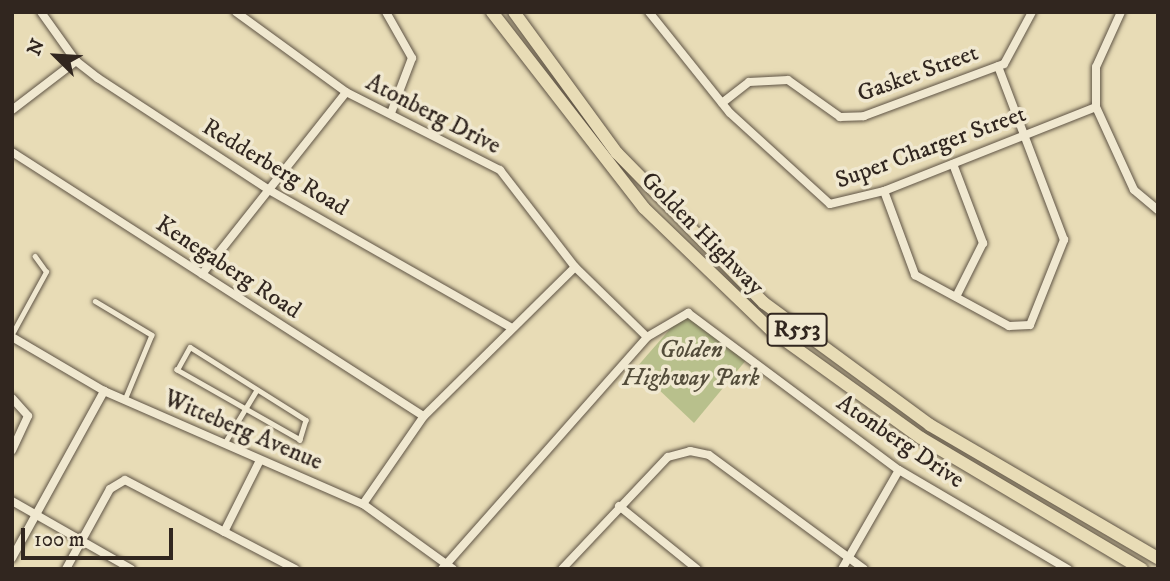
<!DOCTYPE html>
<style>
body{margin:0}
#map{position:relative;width:1170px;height:581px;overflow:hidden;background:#e8dcb6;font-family:"IM FELL DW Pica",serif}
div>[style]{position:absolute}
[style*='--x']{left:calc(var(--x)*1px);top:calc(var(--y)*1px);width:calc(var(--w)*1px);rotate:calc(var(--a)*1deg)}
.green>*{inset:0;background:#b8c08c}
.roads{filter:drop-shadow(0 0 2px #5f5445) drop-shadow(0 0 2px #5f5445)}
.lane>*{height:4.5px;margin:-2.25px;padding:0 2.25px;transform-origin:2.25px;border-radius:2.25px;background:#f0e8d0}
.street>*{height:8px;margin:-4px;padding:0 4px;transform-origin:4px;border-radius:4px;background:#f0e8d0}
.primary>*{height:12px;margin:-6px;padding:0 6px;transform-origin:6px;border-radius:6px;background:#e8dcb6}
span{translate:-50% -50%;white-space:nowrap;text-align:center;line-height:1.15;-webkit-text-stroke:7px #f0e8d0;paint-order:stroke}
.shield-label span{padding:2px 5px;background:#f0e8d0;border:2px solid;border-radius:5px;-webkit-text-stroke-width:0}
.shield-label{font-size:23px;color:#31261f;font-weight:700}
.street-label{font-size:24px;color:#31261f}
.park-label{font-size:24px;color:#534c3a;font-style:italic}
.frame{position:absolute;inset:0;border:14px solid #31261f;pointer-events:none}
.north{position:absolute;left:21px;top:21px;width:70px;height:70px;-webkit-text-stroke:5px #f0e8d0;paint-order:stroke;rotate:294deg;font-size:19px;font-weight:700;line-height:28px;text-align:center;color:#31261f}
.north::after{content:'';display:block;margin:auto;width:24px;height:32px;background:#31261f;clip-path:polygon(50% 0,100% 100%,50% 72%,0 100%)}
.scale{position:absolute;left:21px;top:528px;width:152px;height:32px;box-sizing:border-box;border:4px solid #31261f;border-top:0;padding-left:9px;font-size:21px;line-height:24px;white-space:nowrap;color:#31261f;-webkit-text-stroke:5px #f0e8d0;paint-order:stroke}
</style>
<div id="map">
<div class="green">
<div style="clip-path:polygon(690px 318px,747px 359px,694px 423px,636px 368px,677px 321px)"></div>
</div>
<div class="roads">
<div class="lane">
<div style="--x:95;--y:301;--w:66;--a:30.8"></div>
<div style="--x:152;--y:335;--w:70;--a:112.6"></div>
<div style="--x:12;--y:334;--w:71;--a:-61.3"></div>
<div style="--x:46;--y:272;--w:19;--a:-126"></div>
<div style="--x:190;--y:347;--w:137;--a:32.2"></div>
<div style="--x:306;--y:420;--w:21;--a:107"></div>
<div style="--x:300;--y:440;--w:142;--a:-150.4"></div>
<div style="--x:177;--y:370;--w:26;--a:-61"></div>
<div style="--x:224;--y:444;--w:62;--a:-58.9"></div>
</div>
<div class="street">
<div style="--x:41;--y:12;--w:60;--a:54.5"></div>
<div style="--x:76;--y:61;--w:28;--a:38"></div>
<div style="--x:98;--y:78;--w:204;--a:33.2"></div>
<div style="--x:269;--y:190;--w:279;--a:29.6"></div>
<div style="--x:236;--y:12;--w:136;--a:36"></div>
<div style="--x:346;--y:92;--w:173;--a:26.9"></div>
<div style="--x:500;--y:170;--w:123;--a:52.3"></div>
<div style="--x:575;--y:267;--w:100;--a:44.2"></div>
<div style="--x:386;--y:12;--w:53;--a:60.5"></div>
<div style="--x:412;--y:58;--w:59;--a:110.9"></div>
<div style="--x:649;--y:12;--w:129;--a:51.3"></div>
<div style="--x:730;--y:113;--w:135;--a:42.3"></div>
<div style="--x:830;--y:204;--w:56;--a:-13.5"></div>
<div style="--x:884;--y:191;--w:228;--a:-21.6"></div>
<div style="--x:1121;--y:12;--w:60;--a:114.4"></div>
<div style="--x:1096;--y:67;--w:40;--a:90"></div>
<div style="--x:1096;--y:107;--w:91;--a:65.4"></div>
<div style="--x:1134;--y:190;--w:31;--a:40"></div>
<div style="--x:722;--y:103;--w:34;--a:-38"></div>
<div style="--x:749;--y:82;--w:39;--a:-3"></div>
<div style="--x:788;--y:80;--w:64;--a:35.4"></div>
<div style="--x:840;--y:117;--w:24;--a:-2"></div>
<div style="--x:864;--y:116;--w:149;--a:-20.4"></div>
<div style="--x:1004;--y:64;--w:59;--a:-61.7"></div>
<div style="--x:12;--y:110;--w:81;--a:-37.4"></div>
<div style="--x:12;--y:152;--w:489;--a:32.7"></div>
<div style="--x:953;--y:164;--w:85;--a:69.2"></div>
<div style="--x:983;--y:243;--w:60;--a:116.6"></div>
<div style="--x:884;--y:191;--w:90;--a:69.7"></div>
<div style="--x:915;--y:275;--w:107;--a:28.5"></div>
<div style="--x:1009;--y:326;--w:21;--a:-3"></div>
<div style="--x:1030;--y:325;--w:92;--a:-68.2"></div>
<div style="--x:1064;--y:240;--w:186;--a:-110.8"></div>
<div style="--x:202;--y:274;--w:232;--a:-51.6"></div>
<div style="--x:12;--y:337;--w:107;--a:30.4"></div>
<div style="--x:104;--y:391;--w:283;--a:23.6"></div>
<div style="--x:363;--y:504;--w:111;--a:35.8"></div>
<div style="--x:12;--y:398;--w:24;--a:48"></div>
<div style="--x:28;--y:416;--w:38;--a:115"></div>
<div style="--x:12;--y:501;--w:137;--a:29.7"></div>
<div style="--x:363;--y:504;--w:107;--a:-55.3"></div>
<div style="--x:424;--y:416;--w:212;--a:-44.6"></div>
<div style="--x:619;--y:506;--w:100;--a:38.9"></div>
<div style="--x:224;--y:532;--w:80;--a:-63.4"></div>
<div style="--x:12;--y:558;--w:191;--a:-61.1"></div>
<div style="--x:66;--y:569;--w:91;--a:-61.2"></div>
<div style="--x:110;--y:489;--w:17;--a:-31"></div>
<div style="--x:125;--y:480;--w:192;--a:27.6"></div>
<div style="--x:442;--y:569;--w:310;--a:-48.5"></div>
<div style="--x:647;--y:337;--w:48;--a:-30.3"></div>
<div style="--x:688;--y:313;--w:263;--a:36.7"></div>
<div style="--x:899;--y:470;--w:196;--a:30.4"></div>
<div style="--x:562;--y:569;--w:154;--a:-46.6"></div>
<div style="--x:668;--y:457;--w:23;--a:-15"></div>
<div style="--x:690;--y:451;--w:19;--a:12"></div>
<div style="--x:709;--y:455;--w:192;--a:36.3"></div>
<div style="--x:842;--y:569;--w:114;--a:-60.1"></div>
</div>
<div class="primary">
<div style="--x:492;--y:12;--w:248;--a:52.2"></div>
<div style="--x:644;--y:208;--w:178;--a:43.9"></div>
<div style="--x:772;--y:331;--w:183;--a:35.7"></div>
<div style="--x:921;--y:438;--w:257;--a:30.7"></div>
<div style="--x:514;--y:12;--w:175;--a:53.9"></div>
<div style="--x:617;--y:153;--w:210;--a:45.6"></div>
<div style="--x:764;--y:303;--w:206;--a:36.3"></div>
<div style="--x:930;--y:425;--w:264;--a:30.3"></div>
</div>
</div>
<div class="shield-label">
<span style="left:797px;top:330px">R553</span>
</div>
<div class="street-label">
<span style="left:918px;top:74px;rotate:-20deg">Gasket Street</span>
<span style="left:433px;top:115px;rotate:27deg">Atonberg Drive</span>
<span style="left:931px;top:148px;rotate:-20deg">Super Charger Street</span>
<span style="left:275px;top:168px;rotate:31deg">Redderberg Road</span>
<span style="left:702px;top:234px;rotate:45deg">Golden Highway</span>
<span style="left:228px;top:268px;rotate:33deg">Kenegaberg Road</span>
<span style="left:243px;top:431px;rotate:23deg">Witteberg Avenue</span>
<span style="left:900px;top:442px;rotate:34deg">Atonberg Drive</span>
</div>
<div class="park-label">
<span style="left:691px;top:365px">Golden<br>Highway Park</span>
</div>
<div class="frame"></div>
<div class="north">N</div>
<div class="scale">100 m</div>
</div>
